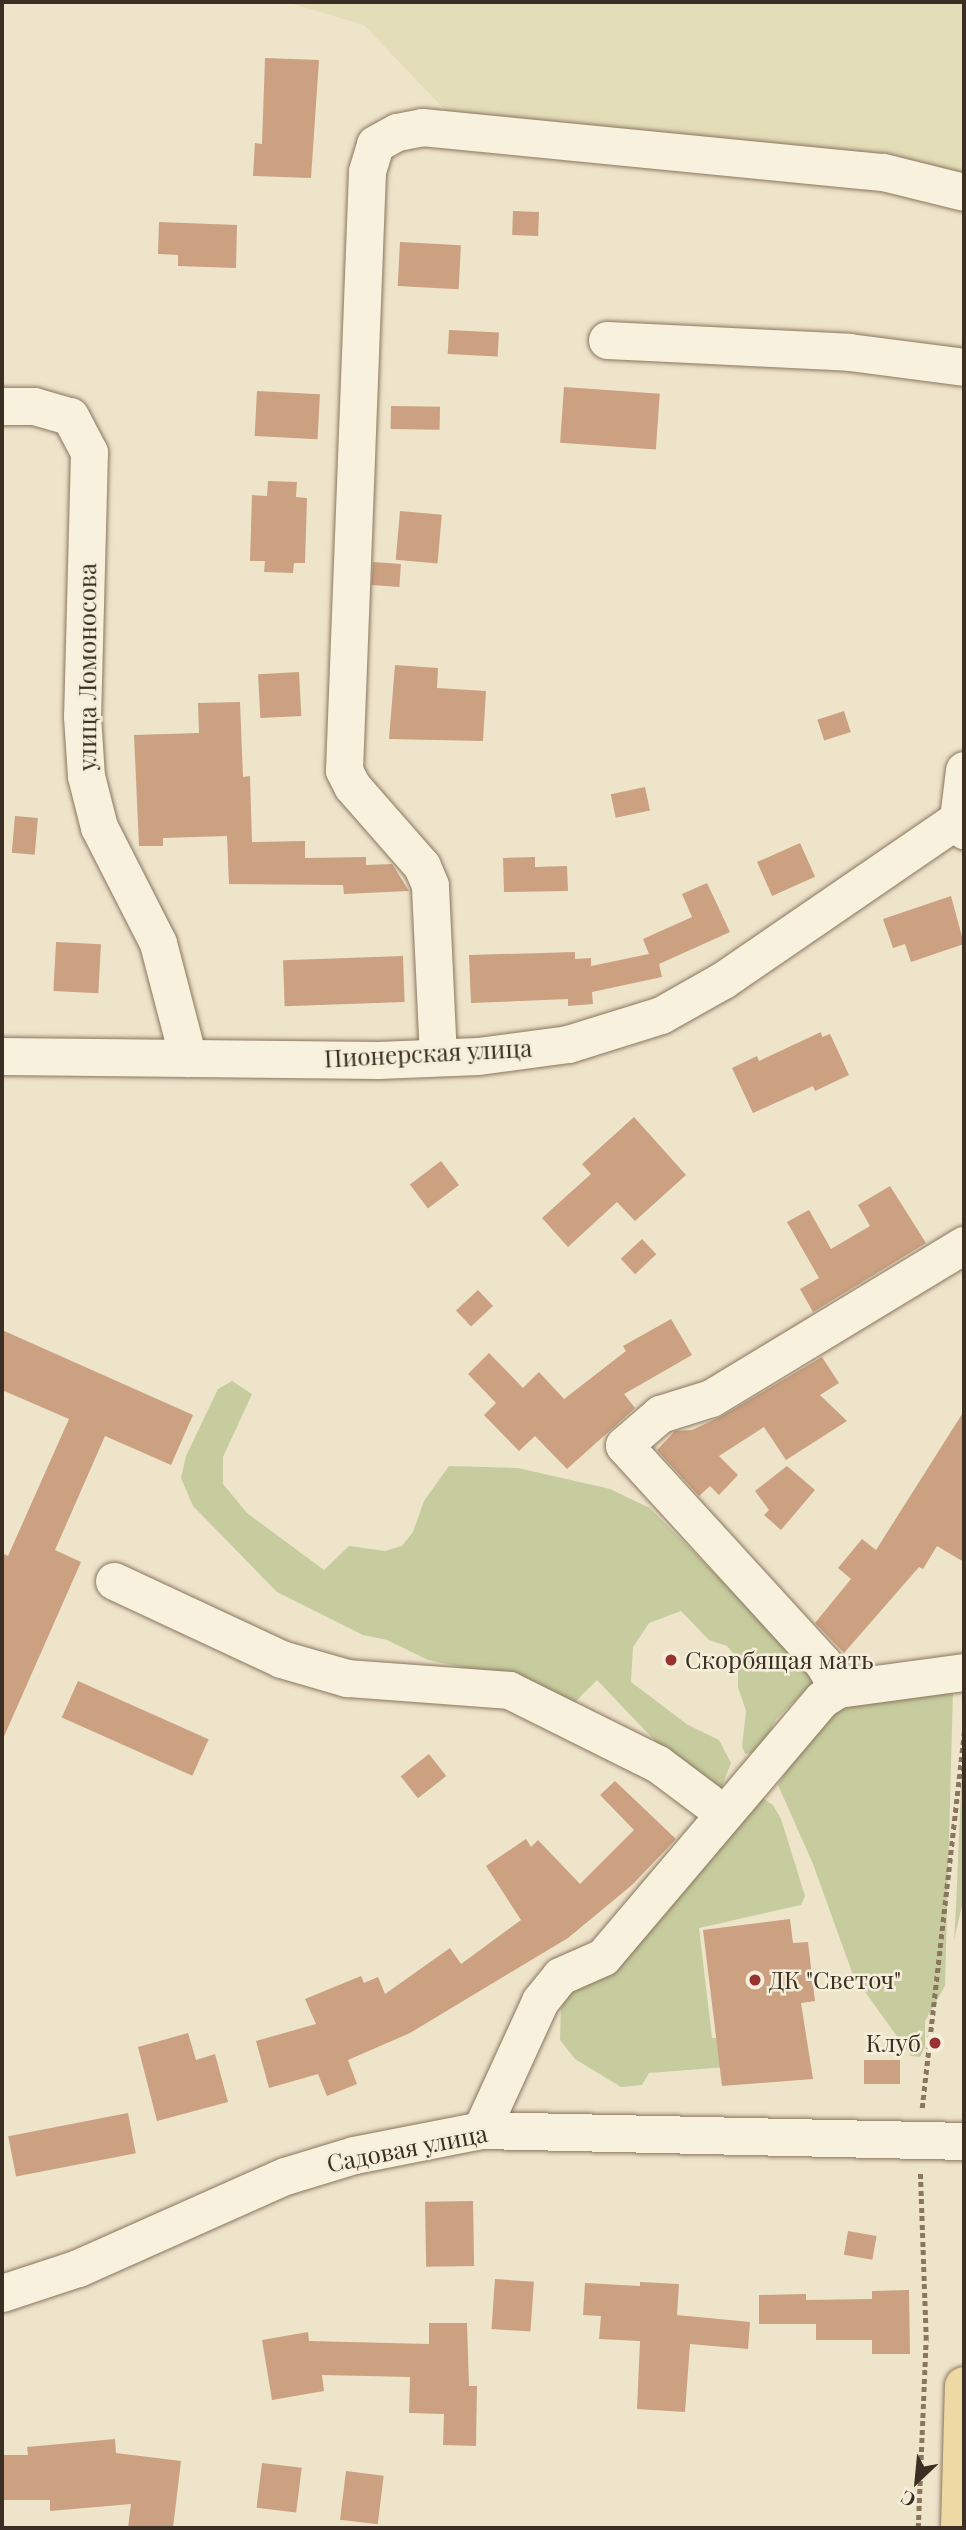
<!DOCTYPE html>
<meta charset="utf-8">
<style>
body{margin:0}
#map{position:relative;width:966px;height:2530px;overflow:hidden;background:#eee4ca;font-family:"Playfair Display",serif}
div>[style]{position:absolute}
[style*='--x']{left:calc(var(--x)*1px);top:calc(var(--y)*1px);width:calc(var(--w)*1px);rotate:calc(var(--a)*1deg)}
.farmland>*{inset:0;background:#e3ddb8}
.green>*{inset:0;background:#c6cc9e}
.building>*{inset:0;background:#cba181;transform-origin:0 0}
.path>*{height:4.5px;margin-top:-2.25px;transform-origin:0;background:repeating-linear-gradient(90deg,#8a765f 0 5px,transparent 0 8.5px)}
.roads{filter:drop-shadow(0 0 2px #8a765f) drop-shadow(0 0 2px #8a765f)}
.minor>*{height:37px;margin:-18.5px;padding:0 18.5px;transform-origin:18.5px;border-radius:18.5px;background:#f8f1de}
.major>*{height:38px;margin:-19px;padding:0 19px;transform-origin:19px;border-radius:19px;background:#eed8a4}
.dots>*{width:19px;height:19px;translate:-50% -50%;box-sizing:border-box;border:4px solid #f5eeda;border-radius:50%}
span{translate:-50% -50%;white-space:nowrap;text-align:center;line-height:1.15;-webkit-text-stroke:5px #f5eeda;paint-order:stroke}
.street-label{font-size:24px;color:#3b2e22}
.poi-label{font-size:24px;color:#3b2e22}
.left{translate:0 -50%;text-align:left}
.right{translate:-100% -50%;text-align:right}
.frame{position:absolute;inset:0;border:4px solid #3b2e22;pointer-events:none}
.north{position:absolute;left:882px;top:2446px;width:70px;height:70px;-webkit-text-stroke:5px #f5eeda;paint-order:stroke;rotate:206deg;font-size:19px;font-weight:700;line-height:28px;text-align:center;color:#3b2e22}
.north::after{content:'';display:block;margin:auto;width:24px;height:32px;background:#3b2e22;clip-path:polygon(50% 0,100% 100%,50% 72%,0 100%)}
</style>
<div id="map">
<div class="farmland">
<div style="clip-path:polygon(286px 2px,964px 2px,964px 179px,465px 121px,445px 110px,364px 25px)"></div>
</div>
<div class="green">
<div style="clip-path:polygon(232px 1381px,252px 1394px,223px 1457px,223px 1484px,247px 1513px,324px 1570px,349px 1546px,385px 1551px,402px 1546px,413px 1532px,424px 1501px,449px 1466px,518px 1468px,610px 1489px,650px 1508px,814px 1674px,813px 1683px,776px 1719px,760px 1751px,745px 1754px,742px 1746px,746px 1711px,738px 1687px,738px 1659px,727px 1646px,709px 1640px,681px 1611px,649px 1623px,633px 1647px,631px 1682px,688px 1725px,719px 1740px,731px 1763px,720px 1791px,697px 1785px,597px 1680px,574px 1703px,513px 1678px,428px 1660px,387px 1640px,363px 1635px,277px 1592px,193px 1506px,181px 1478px,186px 1456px,218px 1389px)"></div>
<div style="clip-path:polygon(953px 1691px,945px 1986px,925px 2021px,925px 2047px,920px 2057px,911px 2056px,853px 1975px,813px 1864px,778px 1785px,815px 1727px,850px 1704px)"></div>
<div style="clip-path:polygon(964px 1719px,964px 1897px,954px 1940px,956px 1907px)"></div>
<div style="clip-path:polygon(761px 1797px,773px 1805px,781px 1819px,805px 1896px,801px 1905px,699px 1928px,712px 2038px,737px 2038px,740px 2066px,649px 2073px,642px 2085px,621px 2087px,575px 2059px,560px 2040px,561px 2006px,576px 1981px,668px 1909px)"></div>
</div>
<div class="building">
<div style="clip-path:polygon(265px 58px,319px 60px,311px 178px,253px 176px,255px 143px,262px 144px)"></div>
<div style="left:513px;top:211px;width:26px;height:24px;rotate:2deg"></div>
<div style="clip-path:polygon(159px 222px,237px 225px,236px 268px,178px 266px,178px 255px,158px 254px)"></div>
<div style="left:400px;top:242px;width:61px;height:44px;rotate:3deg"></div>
<div style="left:449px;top:330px;width:50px;height:24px;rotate:3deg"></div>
<div style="left:564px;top:387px;width:96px;height:56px;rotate:4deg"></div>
<div style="left:257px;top:391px;width:63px;height:45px;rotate:3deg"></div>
<div style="left:391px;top:406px;width:49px;height:23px;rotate:1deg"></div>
<div style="clip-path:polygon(268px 481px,297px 482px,296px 497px,307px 498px,305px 563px,294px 563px,293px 573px,264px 572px,265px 561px,250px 561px,252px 495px,267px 496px)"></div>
<div style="left:400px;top:511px;width:42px;height:49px;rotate:5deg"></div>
<div style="left:373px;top:562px;width:28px;height:23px;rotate:4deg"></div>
<div style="clip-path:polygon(395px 665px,438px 668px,437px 688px,486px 691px,483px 741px,389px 739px)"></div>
<div style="left:299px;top:672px;width:44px;height:41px;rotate:87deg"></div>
<div style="clip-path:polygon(240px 702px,243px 777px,250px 776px,252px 842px,305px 841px,305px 858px,366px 857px,366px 865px,392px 864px,409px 891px,344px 894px,343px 885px,229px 884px,227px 836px,163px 838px,163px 846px,139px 846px,134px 735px,199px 733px,198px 703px)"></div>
<div style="left:844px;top:711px;width:22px;height:28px;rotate:72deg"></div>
<div style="left:645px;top:787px;width:24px;height:35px;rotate:78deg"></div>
<div style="left:15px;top:816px;width:23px;height:37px;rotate:5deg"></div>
<div style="left:800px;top:843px;width:37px;height:47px;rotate:66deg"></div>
<div style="clip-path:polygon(535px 857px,535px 867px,567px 866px,568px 891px,504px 892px,503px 858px)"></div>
<div style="clip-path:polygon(707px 883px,730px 932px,659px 964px,662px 977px,592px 992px,593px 1004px,568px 1006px,568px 999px,471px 1003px,469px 955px,575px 952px,575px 959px,591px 958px,591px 966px,649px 954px,643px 939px,692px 917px,682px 894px)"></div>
<div style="clip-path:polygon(951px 896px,964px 944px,911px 962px,905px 944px,893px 948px,883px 919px)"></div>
<div style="left:56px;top:942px;width:45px;height:49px;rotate:3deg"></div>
<div style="left:403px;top:956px;width:46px;height:120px;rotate:88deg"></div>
<div style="clip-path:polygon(821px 1032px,822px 1037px,830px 1034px,849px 1075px,815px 1091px,813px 1086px,753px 1113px,732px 1068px,757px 1056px,759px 1061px)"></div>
<div style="clip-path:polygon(634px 1117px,686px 1175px,635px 1221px,617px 1202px,568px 1247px,542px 1218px,591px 1174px,582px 1164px)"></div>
<div style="left:441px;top:1161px;width:30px;height:39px;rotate:53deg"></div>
<div style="clip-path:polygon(890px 1186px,926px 1243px,813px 1312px,800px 1289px,819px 1278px,787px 1222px,809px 1210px,831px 1249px,870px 1226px,858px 1205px)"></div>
<div style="left:642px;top:1239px;width:21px;height:29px;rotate:47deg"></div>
<div style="left:478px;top:1290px;width:22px;height:30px;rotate:47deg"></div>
<div style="clip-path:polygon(671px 1319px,692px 1355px,624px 1394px,635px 1408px,567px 1469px,535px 1436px,519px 1451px,484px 1415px,496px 1403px,468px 1374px,489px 1353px,523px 1388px,539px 1372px,564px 1399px,626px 1351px,623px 1346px)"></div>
<div style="clip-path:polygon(2px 1330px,193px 1415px,171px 1465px,105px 1436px,55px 1550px,81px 1562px,2px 1741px,2px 1553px,8px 1556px,69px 1419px,2px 1390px)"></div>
<div style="clip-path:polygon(822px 1357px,839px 1383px,820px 1395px,847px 1421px,786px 1460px,764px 1427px,719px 1456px,738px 1475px,719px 1495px,710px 1486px,699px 1496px,657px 1450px,675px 1431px,692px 1430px,722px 1416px)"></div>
<div style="clip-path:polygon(964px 1411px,964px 1562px,937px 1546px,923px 1569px,919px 1567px,844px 1653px,815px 1623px,851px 1579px,838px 1568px,862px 1539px,876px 1550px)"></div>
<div style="clip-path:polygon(787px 1466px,815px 1490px,781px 1530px,764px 1515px,769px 1510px,755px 1491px)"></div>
<div style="left:78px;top:1681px;width:143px;height:40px;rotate:24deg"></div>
<div style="left:429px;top:1754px;width:28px;height:36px;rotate:52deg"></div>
<div style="clip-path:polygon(615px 1781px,676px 1839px,632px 1885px,568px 1938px,410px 2033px,348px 2060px,357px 2084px,327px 2096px,318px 2074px,269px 2088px,256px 2041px,316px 2024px,305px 1999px,361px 1976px,364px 1983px,378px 1977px,385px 1994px,450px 1948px,461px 1964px,521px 1920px,486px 1866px,526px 1839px,531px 1847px,538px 1840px,580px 1884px,634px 1830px,600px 1795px)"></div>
<div style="clip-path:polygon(790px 1919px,793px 1943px,808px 1942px,815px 2001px,801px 2003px,813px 2079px,722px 2086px,703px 1930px)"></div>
<div style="clip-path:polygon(188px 2033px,196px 2060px,215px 2054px,228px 2102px,157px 2121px,138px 2047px)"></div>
<div style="left:900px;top:2060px;width:24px;height:36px;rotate:90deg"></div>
<div style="left:128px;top:2113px;width:41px;height:122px;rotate:79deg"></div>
<div style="left:473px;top:2201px;width:65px;height:48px;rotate:89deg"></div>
<div style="left:848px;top:2231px;width:29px;height:24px;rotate:10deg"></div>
<div style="left:495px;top:2279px;width:39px;height:50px;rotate:4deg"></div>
<div style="clip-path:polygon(640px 2282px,679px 2284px,677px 2315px,750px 2322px,748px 2349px,690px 2344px,685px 2412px,637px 2409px,640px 2341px,599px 2339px,601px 2316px,583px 2315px,585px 2283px,640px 2286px)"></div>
<div style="clip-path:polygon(909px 2290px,910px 2354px,872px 2354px,872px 2340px,816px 2340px,816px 2324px,759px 2324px,759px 2295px,806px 2294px,806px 2300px,872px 2299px,872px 2291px)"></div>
<div style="clip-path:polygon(429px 2323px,467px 2323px,469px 2386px,477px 2386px,476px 2446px,443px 2445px,444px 2414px,409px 2413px,410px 2377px,322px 2375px,324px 2391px,272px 2400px,262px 2340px,308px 2332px,309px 2341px,429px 2344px)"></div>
<div style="clip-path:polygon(115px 2439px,116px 2453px,181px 2461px,173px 2528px,128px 2528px,131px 2504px,50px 2511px,50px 2500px,2px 2500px,2px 2455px,28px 2455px,27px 2447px)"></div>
<div style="left:262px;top:2463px;width:40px;height:45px;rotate:7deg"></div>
<div style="left:346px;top:2471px;width:38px;height:49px;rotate:7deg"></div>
</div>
<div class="path">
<div style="--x:922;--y:2108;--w:379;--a:-83.6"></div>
<div style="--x:918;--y:2528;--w:188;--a:-87.6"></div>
<div style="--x:926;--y:2340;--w:168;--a:-92"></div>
</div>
<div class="roads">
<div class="minor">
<div style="--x:607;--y:340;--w:242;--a:2.8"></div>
<div style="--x:849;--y:352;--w:116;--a:7.4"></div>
<div style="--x:2;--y:406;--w:32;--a:0"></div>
<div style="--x:34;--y:406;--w:37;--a:16"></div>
<div style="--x:70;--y:416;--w:41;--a:62.2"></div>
<div style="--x:89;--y:452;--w:264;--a:91.5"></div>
<div style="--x:82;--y:716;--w:60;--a:86.2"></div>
<div style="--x:86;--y:776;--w:53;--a:75.7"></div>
<div style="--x:99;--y:827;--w:130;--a:63"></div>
<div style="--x:158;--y:943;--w:119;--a:75.4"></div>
<div style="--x:964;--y:770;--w:49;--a:97"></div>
<div style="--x:958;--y:819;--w:13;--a:61"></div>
<div style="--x:2;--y:1056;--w:376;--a:0.6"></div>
<div style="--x:378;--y:1060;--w:100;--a:-2.3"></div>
<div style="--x:478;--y:1056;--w:91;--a:-7.6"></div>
<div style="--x:568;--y:1044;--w:97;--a:-17.3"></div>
<div style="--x:661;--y:1015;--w:71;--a:-29.4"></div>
<div style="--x:723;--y:980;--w:285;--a:-34.4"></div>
<div style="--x:438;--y:1057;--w:172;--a:-92.7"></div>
<div style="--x:430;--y:885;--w:21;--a:-113"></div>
<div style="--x:422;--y:866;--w:106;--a:-131.2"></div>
<div style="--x:352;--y:786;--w:18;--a:-117"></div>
<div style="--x:344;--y:770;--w:599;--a:-87.8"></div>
<div style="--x:367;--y:171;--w:28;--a:-73"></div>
<div style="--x:375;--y:144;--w:25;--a:-29"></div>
<div style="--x:397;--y:132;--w:25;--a:-11"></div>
<div style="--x:422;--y:127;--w:463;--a:5.6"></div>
<div style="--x:883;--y:172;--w:83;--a:13.9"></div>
<div style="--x:114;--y:1581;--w:184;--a:25"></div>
<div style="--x:281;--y:1659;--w:69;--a:16.1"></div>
<div style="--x:347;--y:1678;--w:162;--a:4.2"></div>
<div style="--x:509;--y:1690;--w:166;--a:26.4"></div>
<div style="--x:658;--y:1764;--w:80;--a:36.9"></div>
<div style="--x:838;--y:1689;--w:30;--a:-120"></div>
<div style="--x:823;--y:1663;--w:295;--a:-132.4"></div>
<div style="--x:624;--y:1445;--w:48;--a:-40.7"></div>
<div style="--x:660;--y:1414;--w:53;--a:-17.4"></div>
<div style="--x:711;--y:1398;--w:296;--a:-31.2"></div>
<div style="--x:481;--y:2130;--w:142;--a:-65.4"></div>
<div style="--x:540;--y:2001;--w:32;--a:-51"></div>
<div style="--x:560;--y:1976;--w:47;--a:-23.8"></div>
<div style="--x:603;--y:1957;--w:338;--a:-49.7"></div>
<div style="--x:822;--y:1699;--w:19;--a:-32"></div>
<div style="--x:838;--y:1689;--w:127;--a:-7.7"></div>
<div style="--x:2;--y:2293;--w:80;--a:-18.2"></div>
<div style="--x:78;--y:2268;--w:227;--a:-24"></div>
<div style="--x:285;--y:2176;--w:72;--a:-16.9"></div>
<div style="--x:354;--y:2155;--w:129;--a:-11.1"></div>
<div style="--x:481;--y:2130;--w:483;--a:1.3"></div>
</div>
<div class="major">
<div style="--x:960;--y:2528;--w:142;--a:-88.4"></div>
</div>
</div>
<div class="dots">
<div style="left:671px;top:1660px;background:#983130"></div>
<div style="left:755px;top:1980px;background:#983130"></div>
<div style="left:935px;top:2043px;background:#983130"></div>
</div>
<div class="street-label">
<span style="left:87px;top:667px;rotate:-90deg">улица Ломоносова</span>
<span style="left:428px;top:1053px;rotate:-3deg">Пионерская улица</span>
<span style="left:407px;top:2148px;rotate:-11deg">Садовая улица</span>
</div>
<div class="poi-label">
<span class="left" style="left:685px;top:1660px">Скорбящая мать</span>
<span class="left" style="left:769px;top:1980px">ДК "Светоч"</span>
<span class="right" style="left:921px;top:2043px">Клуб</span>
</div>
<div class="frame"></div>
<div class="north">С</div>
</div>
